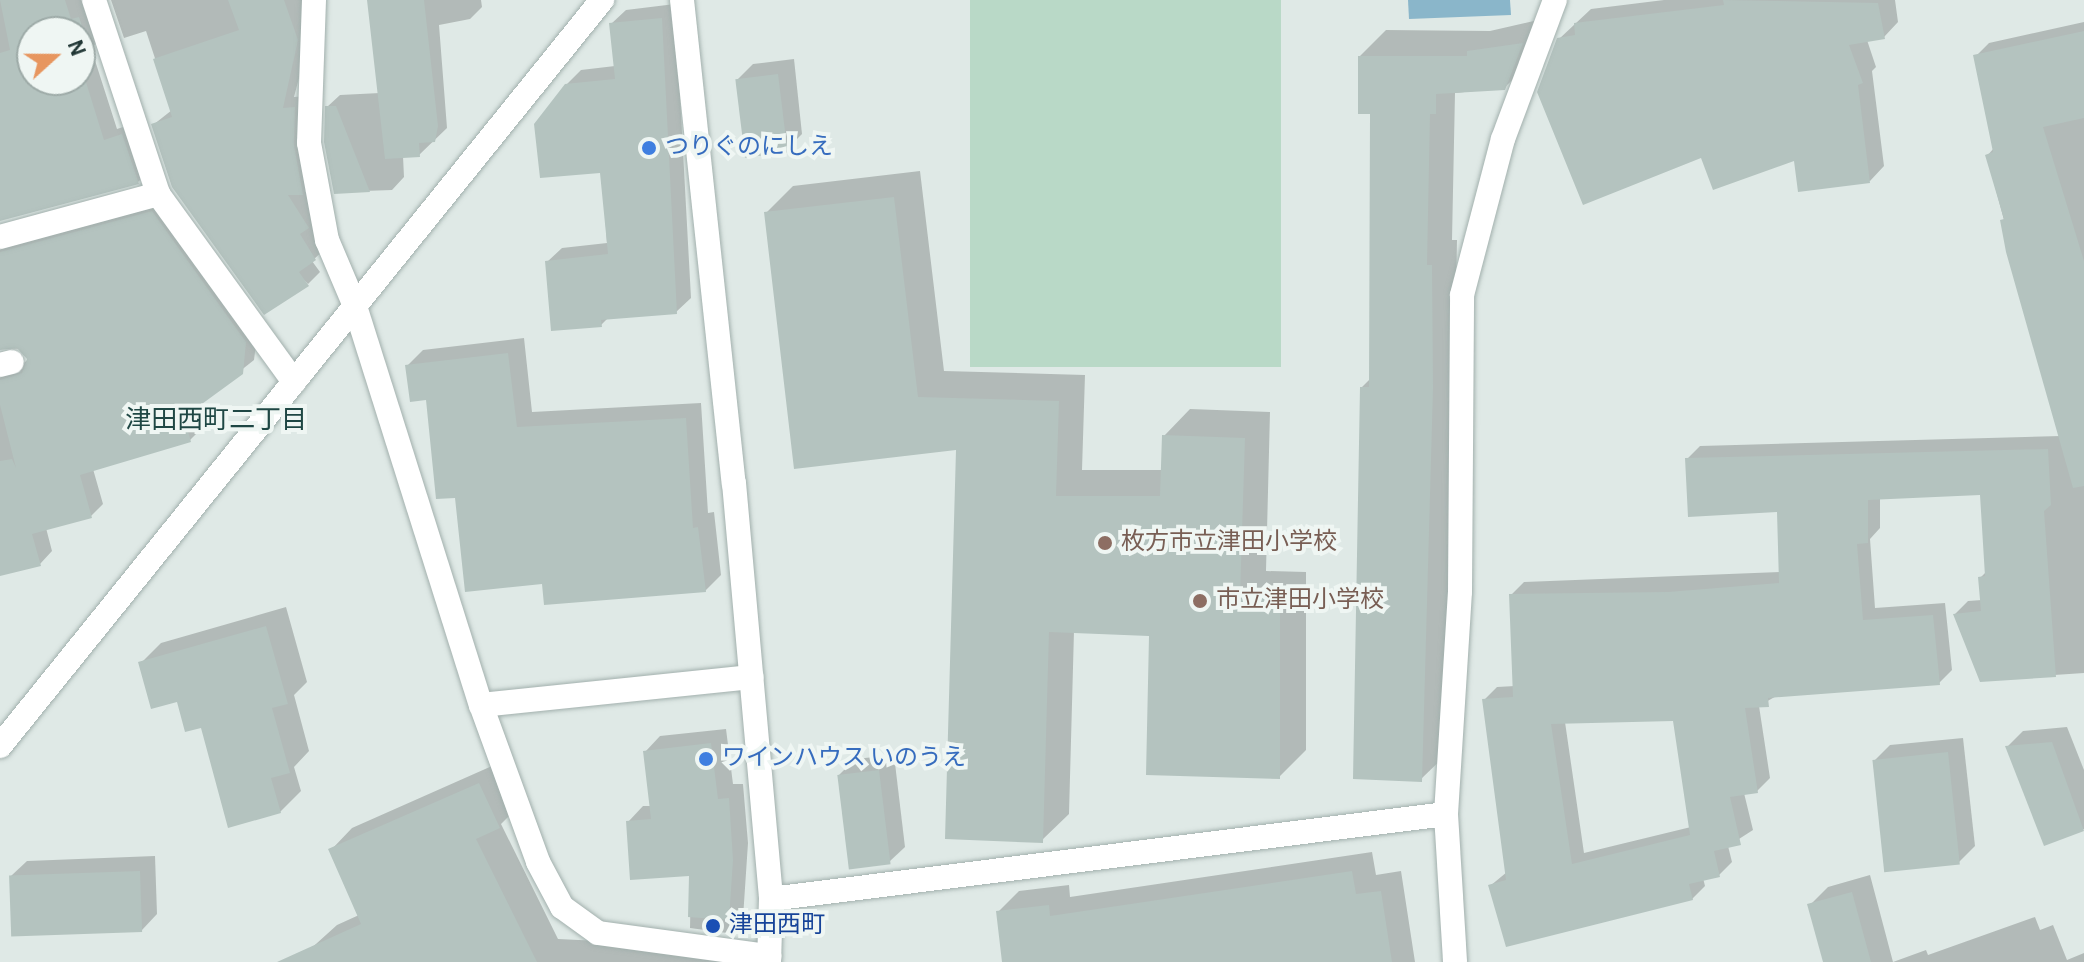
<!DOCTYPE html>
<meta charset="utf-8">
<style>
body{margin:0}
#map{position:relative;width:2084px;height:962px;overflow:hidden;background:#dfe9e6;font-family:"Alegreya Sans","Noto Sans JP",sans-serif}
div>[style]{position:absolute}
.green>*{inset:0;background:#b9d9c7;transform-origin:0 0}
.water>*{inset:0;background:#8ab6ca}
.shadow>*{inset:0;background:#0003}
.building>*{inset:0;background:#b4c3bf;transform-origin:0 0}
.roads{filter:drop-shadow(0 0 2px #a2b0ad) drop-shadow(0 0 2px #a2b0ad)}
.street>*{height:24px;margin:-12px;padding:0 12px;transform-origin:12px;border-radius:12px;background:#fff}
.secondary>*{height:24px;margin:-12px;padding:0 12px;transform-origin:12px;border-radius:12px;background:#fff}
.dots>*{width:22px;height:22px;translate:-50% -50%;box-sizing:border-box;border:4px solid #eff6f3;border-radius:50%}
span{translate:-50% -50%;white-space:nowrap;text-align:center;line-height:1.15;-webkit-text-stroke:8px #eff6f3;paint-order:stroke}
.shop-label{font-size:24px;color:#366cbe}
.left{translate:0 -50%;text-align:left}
.education-label{font-size:24px;color:#785e54}
.transit-label{font-size:24px;color:#164399}
.neighbourhood-label{font-size:26px;color:#1f4744}
.north{position:absolute;left:16px;top:16px;width:80px;height:80px;box-sizing:border-box;background:#eff6f3;border:2px solid #9daaa7;border-radius:50%;rotate:69deg;font-size:22px;font-weight:700;line-height:32px;text-align:center;color:#213735}
.north::after{content:'';display:block;margin:auto;width:28px;height:36px;background:#e7965f;clip-path:polygon(50% 0,100% 100%,50% 72%,0 100%)}
</style>
<div id="map">
<div class="green">
<i style="left:970px;top:0;width:311px;height:367px"></i>
</div>
<div class="water">
<i style="clip-path:polygon(1408px 0,1510px 0,1511px 15px,1409px 19px)"></i>
</div>
<div class="shadow">
<i style="clip-path:polygon(evenodd,0 0,94px 0,106px 35px,91px 48px,117px 129px,135px 123px,150px 170px,138px 182px,0 219px,0 0,32px 32px,80px 32px,80px 80px,32px 80px,32px 32px)"></i>
<i style="clip-path:polygon(111px 0,310px 0,308px 44px,294px 97px,307px 96px,315px 181px,305px 191px,320px 214px,327px 247px,312px 261px,320px 272px,308px 284px,153px 125px,172px 110px,146px 31px,124px 38px)"></i>
<i style="clip-path:polygon(369px 0,481px 0,482px 7px,470px 19px,439px 25px,447px 128px,419px 155px,403px 156px,404px 177px,392px 190px,335px 192px,327px 107px,340px 95px,380px 93px)"></i>
<i style="clip-path:polygon(1664px 0,1895px 0,1898px 22px,1884px 37px,1867px 40px,1876px 67px,1872px 71px,1884px 166px,1870px 181px,1795px 159px,1702px 155px,1559px 39px,1591px 9px)"></i>
<i style="clip-path:polygon(675px 4px,691px 298px,676px 312px,608px 318px,601px 325px,547px 262px,562px 248px,607px 243px,602px 170px,566px 85px,581px 70px,615px 66px,611px 24px,626px 10px)"></i>
<i style="clip-path:polygon(1547px 18px,1531px 62px,1504px 88px,1455px 93px,1452px 240px,1457px 240px,1447px 754px,1421px 779px,1362px 387px,1371px 378px,1372px 112px,1360px 56px,1386px 30px,1490px 31px)"></i>
<i style="clip-path:polygon(evenodd,2084px 22px,2084px 673px,1981px 680px,1955px 614px,1968px 601px,1982px 600px,1980px 578px,1987px 571px,1982px 492px,1880px 498px,1880px 528px,1870px 539px,1875px 608px,1945px 603px,1952px 670px,1939px 683px,1778px 695px,1759px 706px,1770px 778px,1757px 791px,1744px 793px,1753px 830px,1728px 846px,1732px 862px,1719px 875px,1703px 878px,1705px 886px,1692px 899px,1490px 886px,1507px 872px,1484px 700px,1497px 687px,1515px 686px,1511px 595px,1524px 582px,1780px 572px,1779px 510px,1687px 459px,1700px 446px,2061px 436px,1987px 156px,1994px 148px,1976px 56px,1989px 43px,2084px 22px,1675px 719px,1691px 827px,1584px 853px,1565px 722px,1675px 719px)"></i>
<i style="clip-path:polygon(794px 59px,802px 134px,786px 150px,737px 80px,753px 64px)"></i>
<i style="clip-path:polygon(920px 171px,944px 371px,1085px 375px,1082px 470px,1163px 470px,1164px 436px,1190px 409px,1270px 412px,1266px 571px,1306px 572px,1306px 750px,1279px 777px,1151px 634px,1074px 631px,1069px 814px,1042px 840px,958px 448px,766px 213px,793px 186px)"></i>
<i style="clip-path:polygon(165px 200px,258px 329px,254px 360px,196px 406px,202px 428px,190px 440px,93px 469px,103px 504px,91px 516px,46px 528px,52px 551px,40px 564px,0 574px,0 361px,17px 368px,29px 359px,24px 349px,0 348px,0 231px)"></i>
<i style="clip-path:polygon(524px 338px,532px 412px,701px 403px,708px 513px,714px 512px,721px 575px,705px 591px,544px 582px,456px 495px,428px 398px,407px 366px,423px 350px)"></i>
<i style="clip-path:polygon(286px 607px,307px 682px,294px 695px,309px 751px,294px 767px,301px 791px,280px 812px,141px 663px,161px 643px)"></i>
<i style="clip-path:polygon(2067px 727px,2084px 770px,2084px 829px,2045px 844px,2007px 747px,2023px 731px)"></i>
<i style="clip-path:polygon(726px 729px,733px 784px,743px 784px,748px 843px,743px 918px,727px 933px,690px 928px,691px 874px,628px 822px,643px 806px,652px 806px,645px 752px,660px 736px)"></i>
<i style="clip-path:polygon(1963px 738px,1975px 846px,1959px 862px,1874px 761px,1890px 745px)"></i>
<i style="clip-path:polygon(894px 755px,905px 847px,889px 862px,839px 775px,855px 759px)"></i>
<i style="clip-path:polygon(501px 762px,520px 805px,501px 824px,558px 939px,704px 946px,747px 962px,296px 962px,337px 925px,359px 915px,331px 850px,352px 828px)"></i>
<i style="clip-path:polygon(1372px 852px,1376px 875px,1401px 871px,1415px 962px,1004px 962px,998px 912px,1019px 891px,1069px 885px,1070px 897px)"></i>
<i style="clip-path:polygon(155px 856px,157px 914px,142px 930px,11px 876px,27px 861px)"></i>
<i style="clip-path:polygon(1870px 875px,1893px 962px,1926px 950px,1928px 955px,2035px 917px,2040px 930px,2053px 925px,2067px 960px,2084px 953px,2084px 962px,1825px 962px,1810px 905px,1828px 887px)"></i>
</div>
<div class="building">
<i style="clip-path:polygon(0 0,65px 0,71px 19px,79px 17px,90px 51px,80px 54px,80px 32px,32px 32px,32px 80px,80px 80px,80px 63px,104px 140px,122px 134px,139px 184px,0 221px,0 53px,10px 50px)"></i>
<i style="clip-path:polygon(228px 0,284px 0,298px 40px,283px 108px,295px 107px,294px 145px,303px 195px,288px 195px,309px 228px,300px 234px,316px 260px,299px 272px,309px 286px,264px 315px,172px 187px,151px 124px,172px 117px,153px 59px,239px 30px)"></i>
<i style="clip-path:polygon(367px 0,424px 0,438px 126px,435px 142px,419px 143px,420px 157px,385px 159px)"></i>
<i style="clip-path:polygon(1723px 0,1878px 3px,1885px 39px,1849px 45px,1863px 83px,1858px 85px,1870px 183px,1798px 192px,1794px 161px,1713px 190px,1701px 158px,1583px 205px,1537px 92px,1557px 38px,1575px 35px,1574px 23px,1724px 5px)"></i>
<i style="clip-path:polygon(662px 18px,677px 314px,601px 320px,602px 327px,551px 331px,545px 261px,608px 254px,600px 173px,540px 178px,534px 124px,565px 84px,615px 79px,609px 23px)"></i>
<i style="clip-path:polygon(2084px 31px,2084px 118px,2043px 127px,2084px 261px,2084px 486px,2073px 488px,2006px 252px,2000px 220px,2004px 219px,1985px 155px,1993px 152px,1973px 55px)"></i>
<i style="clip-path:polygon(1523px 43px,1505px 90px,1436px 94px,1436px 114px,1430px 114px,1427px 265px,1432px 265px,1433px 388px,1422px 782px,1353px 779px,1360px 387px,1369px 387px,1370px 114px,1358px 114px,1358px 56px,1467px 56px,1467px 51px)"></i>
<i style="left:778px;top:74px;width:79px;height:43px;rotate:83deg"></i>
<i style="clip-path:polygon(325px 106px,336px 106px,370px 192px,334px 194px,324px 142px)"></i>
<i style="clip-path:polygon(894px 197px,918px 397px,1059px 401px,1056px 496px,1160px 496px,1162px 435px,1245px 438px,1240px 597px,1280px 598px,1280px 779px,1146px 775px,1149px 636px,1049px 632px,1043px 843px,945px 839px,956px 450px,794px 469px,764px 212px)"></i>
<i style="clip-path:polygon(152px 211px,246px 342px,243px 374px,184px 417px,191px 442px,80px 475px,92px 518px,32px 534px,41px 566px,0 576px,0 461px,12px 459px,16px 468px,0 405px,0 380px,22px 373px,27px 359px,17px 348px,0 350px,0 252px)"></i>
<i style="clip-path:polygon(508px 353px,517px 427px,686px 418px,693px 528px,698px 527px,706px 592px,544px 605px,542px 584px,465px 592px,455px 498px,436px 499px,426px 400px,410px 402px,405px 365px)"></i>
<i style="clip-path:polygon(evenodd,2048px 449px,2051px 505px,2044px 511px,2056px 677px,1980px 682px,1953px 614px,1981px 611px,1978px 577px,1985px 576px,1980px 495px,1868px 500px,1868px 543px,1857px 544px,1863px 620px,1933px 615px,1940px 685px,1768px 698px,1769px 707px,1745px 708px,1758px 793px,1730px 797px,1741px 845px,1714px 851px,1720px 877px,1689px 884px,1693px 900px,1506px 947px,1488px 885px,1506px 880px,1482px 699px,1513px 697px,1509px 594px,1668px 592px,1779px 583px,1777px 512px,1688px 517px,1685px 458px,2048px 449px,1673px 721px,1690px 835px,1572px 864px,1551px 724px,1673px 721px)"></i>
<i style="clip-path:polygon(266px 626px,288px 704px,272px 708px,290px 773px,271px 778px,281px 813px,228px 828px,201px 728px,185px 732px,177px 702px,151px 709px,138px 662px)"></i>
<i style="clip-path:polygon(2052px 742px,2084px 831px,2044px 846px,2005px 746px)"></i>
<i style="clip-path:polygon(711px 743px,718px 799px,729px 798px,733px 860px,729px 920px,688px 917px,689px 876px,630px 880px,626px 821px,651px 819px,643px 751px)"></i>
<i style="left:1948px;top:752px;width:113px;height:76px;rotate:84deg"></i>
<i style="left:879px;top:770px;width:95px;height:42px;rotate:83deg"></i>
<i style="clip-path:polygon(479px 783px,500px 828px,476px 839px,537px 962px,277px 962px,361px 924px,328px 849px)"></i>
<i style="left:140px;top:871px;width:61px;height:131px;rotate:88deg"></i>
<i style="clip-path:polygon(1352px 871px,1356px 894px,1381px 891px,1392px 962px,1002px 962px,996px 911px,1049px 905px,1050px 916px)"></i>
<i style="clip-path:polygon(1852px 892px,1871px 962px,1823px 962px,1807px 904px)"></i>
</div>
<div class="roads">
<div class="street">
<i style="left:94px;top:0;width:204px;rotate:71.7deg"></i>
<i style="left:158px;top:194px;width:232px;rotate:54.1deg"></i>
<i style="left:314px;top:0;width:143px;rotate:92deg"></i>
<i style="left:309px;top:143px;width:99px;rotate:79.5deg"></i>
<i style="left:327px;top:240px;width:72px;rotate:67deg"></i>
<i style="left:355px;top:306px;width:418px;rotate:72.5deg"></i>
<i style="left:481px;top:705px;width:167px;rotate:70deg"></i>
<i style="left:538px;top:862px;width:51px;rotate:61.9deg"></i>
<i style="left:562px;top:907px;width:44px;rotate:35.8deg"></i>
<i style="left:598px;top:933px;width:173px;rotate:7.7deg"></i>
<i style="left:0;top:237px;width:164px;rotate:-15.2deg"></i>
<i style="left:0;top:365px;width:12px;rotate:-14deg"></i>
<i style="left:481px;top:705px;width:272px;rotate:-5.9deg"></i>
<i style="left:1446px;top:814px;width:222px;rotate:-86.4deg"></i>
<i style="left:1460px;top:592px;width:297px;rotate:-89.6deg"></i>
<i style="left:1462px;top:295px;width:161px;rotate:-75.3deg"></i>
<i style="left:1503px;top:139px;width:148px;rotate:-69.5deg"></i>
<i style="left:771px;top:899px;width:680px;rotate:-7.18deg"></i>
<i style="left:1446px;top:814px;width:148px;rotate:86.5deg"></i>
</div>
<div class="secondary">
<i style="left:682px;top:0;width:486px;rotate:83.9deg"></i>
<i style="left:734px;top:483px;width:418px;rotate:84.9deg"></i>
<i style="left:771px;top:899px;width:63px;rotate:91.8deg"></i>
<i style="left:0;top:746px;width:959px;rotate:-51.1deg"></i>
</div>
</div>
<div class="dots">
<i style="left:649px;top:148px;background:#3f7fe0"></i>
<i style="left:1105px;top:543px;background:#8d6e63"></i>
<i style="left:1200px;top:601px;background:#8d6e63"></i>
<i style="left:706px;top:759px;background:#3f7fe0"></i>
<i style="left:713px;top:926px;background:#1a4fb4"></i>
</div>
<div class="shop-label">
<span class="left" style="left:665px;top:148px">つりぐのにしえ</span>
<span class="left" style="left:722px;top:759px">ワインハウス いのうえ</span>
</div>
<div class="education-label">
<span class="left" style="left:1121px;top:543px">枚方市立津田小学校</span>
<span class="left" style="left:1216px;top:601px">市立津田小学校</span>
</div>
<div class="transit-label">
<span class="left" style="left:729px;top:926px">津田西町</span>
</div>
<div class="neighbourhood-label">
<span style="left:216px;top:421px">津田西町二丁目</span>
</div>
<div class="north">N</div>
</div>
